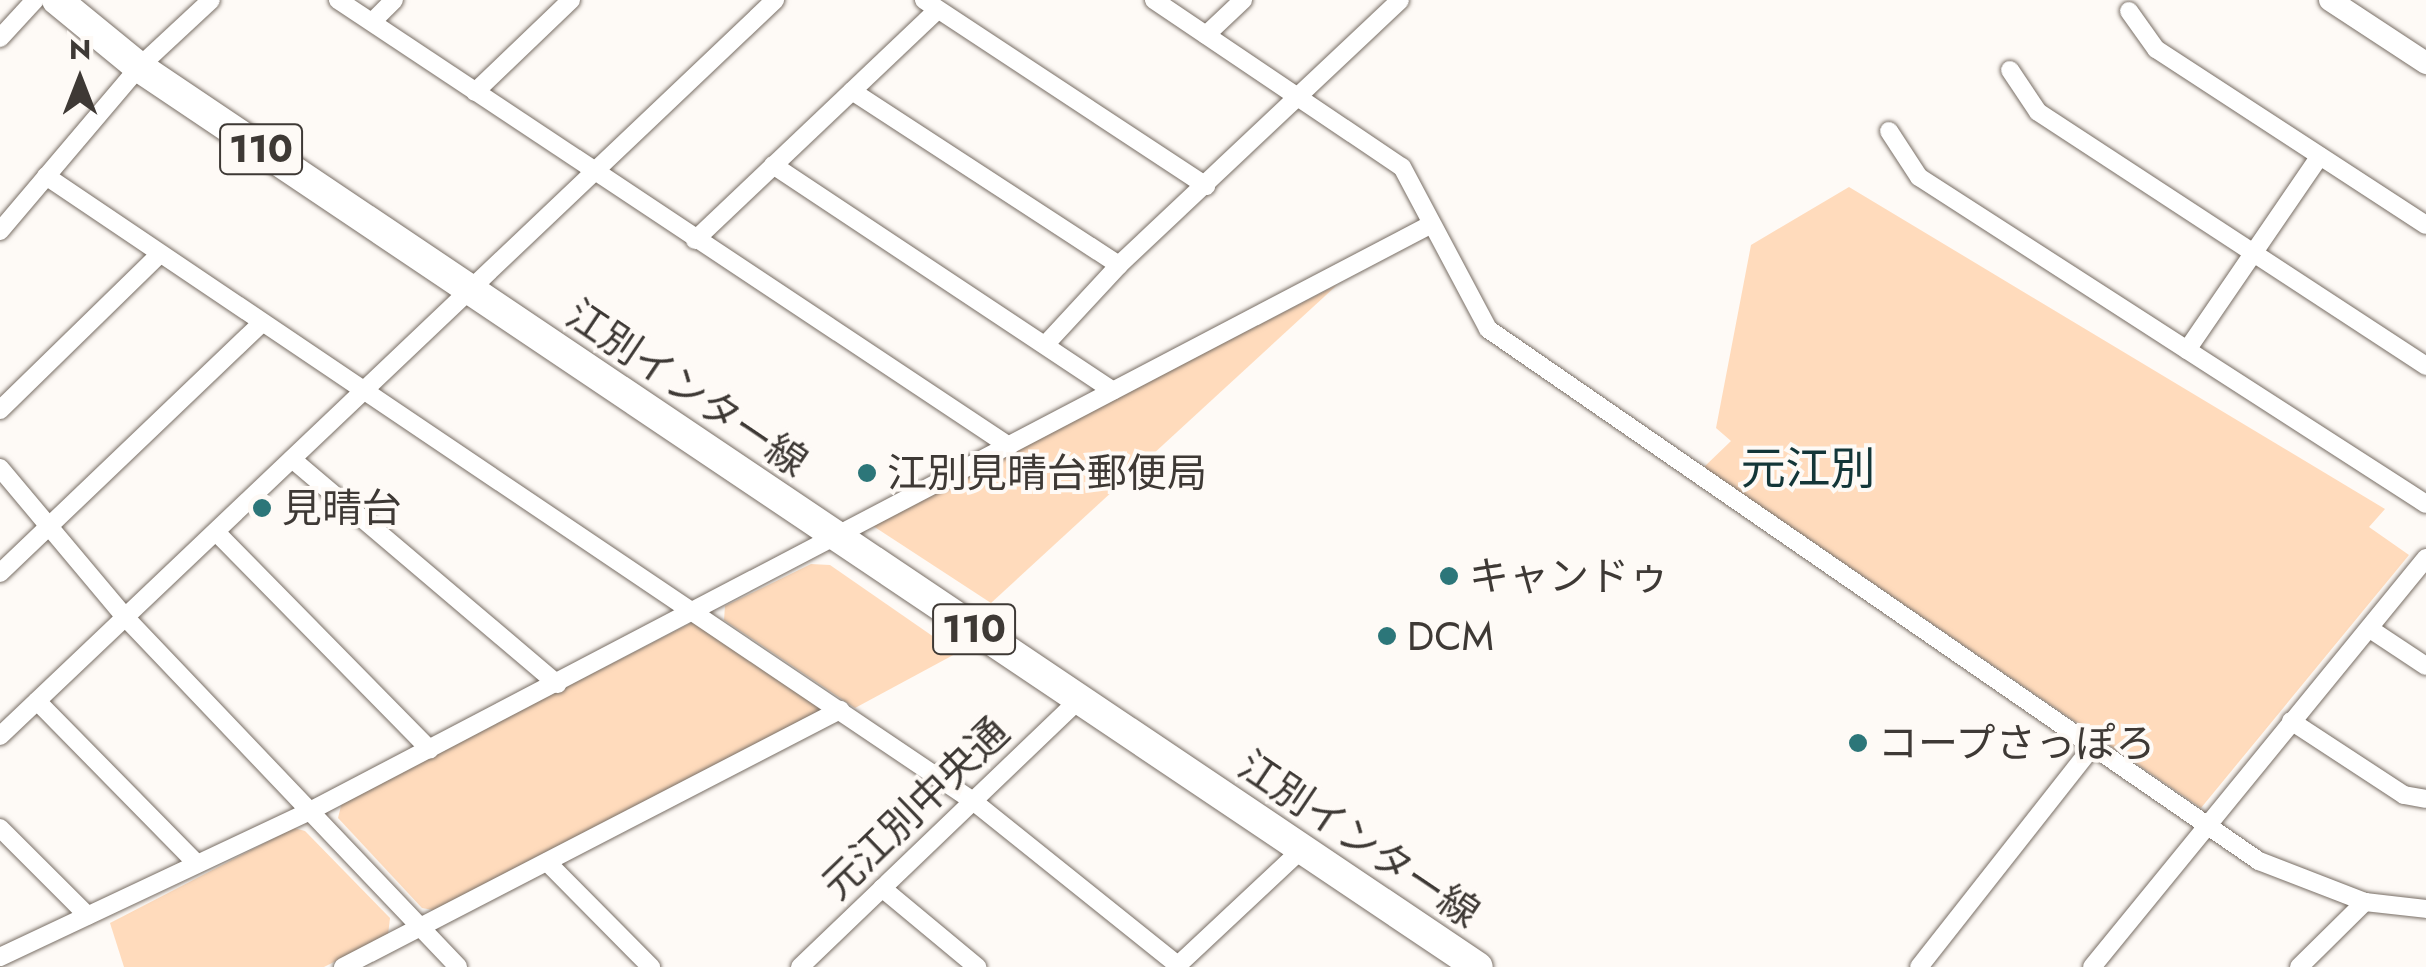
<!DOCTYPE html>
<meta charset="utf-8">
<style>
body{margin:0}
#map{position:relative;width:2426px;height:967px;overflow:hidden;background:#fefaf6;font-family:Jost,"Noto Sans JP",sans-serif}
div>[style]{position:absolute}
.green>*{inset:0;background:#ffdbbc}
.roads{filter:drop-shadow(0 0 2px #786e65) drop-shadow(0 0 2px #786e65)}
.minor>*{height:18px;margin:-9px;padding:0 9px;transform-origin:9px;border-radius:9px;background:#fff}
.tertiary>*{height:22px;margin:-11px;padding:0 11px;transform-origin:11px;border-radius:11px;background:#fff}
.primary>*{height:30px;margin:-15px;padding:0 15px;transform-origin:15px;border-radius:15px;background:#fff}
.dots>*{width:28px;height:28px;translate:-50% -50%;box-sizing:border-box;border:5px solid #fefaf6;border-radius:50%}
span{translate:-50% -50%;white-space:nowrap;text-align:center;line-height:1.15;-webkit-text-stroke:8px #fefaf6;paint-order:stroke}
.shield-label span{padding:2px 8px;background:#fefaf6;border:2px solid;border-radius:8px;-webkit-text-stroke-width:0}
.shield-label{font-size:38px;color:#3e3935;font-weight:700}
.street-label{font-size:40px;color:#3e3935}
.poi-label{font-size:40px;color:#3e3935}
.left{translate:0 -50%;text-align:left}
.quarter-label{font-size:45px;color:#133638}
.north{position:absolute;left:30px;top:30px;width:100px;height:100px;-webkit-text-stroke:8px #fefaf6;paint-order:stroke;rotate:0deg;font-size:28px;font-weight:700;line-height:40px;text-align:center;color:#3e3935}
.north::after{content:'';display:block;margin:auto;width:35px;height:45px;background:#3e3935;clip-path:polygon(50% 0,100% 100%,50% 72%,0 100%)}
</style>
<div id="map">
<div class="green">
<i style="clip-path:polygon(1849px 187px,2385px 509px,2369px 527px,2409px 555px,2201px 808px,1704px 467px,1731px 441px,1716px 428px,1751px 245px)"></i>
<i style="clip-path:polygon(1337px 285px,991px 603px,870px 524px)"></i>
<i style="clip-path:polygon(811px 564px,830px 565px,957px 653px,855px 708px,724px 620px,725px 606px)"></i>
<i style="clip-path:polygon(693px 622px,818px 703px,820px 711px,438px 911px,422px 908px,338px 818px,342px 802px)"></i>
<i style="clip-path:polygon(294px 828px,305px 831px,390px 918px,388px 935px,324px 967px,124px 967px,110px 923px)"></i>
</div>
<div class="roads">
<div class="minor">
<i style="left:338px;top:0;width:806px;rotate:33.61deg"></i>
<i style="left:924px;top:0;width:338px;rotate:33.4deg"></i>
<i style="left:1154px;top:0;width:299px;rotate:34deg"></i>
<i style="left:1402px;top:167px;width:183px;rotate:62deg"></i>
<i style="left:1488px;top:329px;width:937px;rotate:34.61deg"></i>
<i style="left:2259px;top:861px;width:114px;rotate:21.1deg"></i>
<i style="left:2365px;top:902px;width:61px;rotate:6.5deg"></i>
<i style="left:2129px;top:11px;width:47px;rotate:54.6deg"></i>
<i style="left:2156px;top:49px;width:322px;rotate:33.1deg"></i>
<i style="left:372px;top:22px;width:31px;rotate:-45deg"></i>
<i style="left:1206px;top:35px;width:51px;rotate:-43.4deg"></i>
<i style="left:0;top:38px;width:52px;rotate:-47.4deg"></i>
<i style="left:2010px;top:70px;width:50px;rotate:56.3deg"></i>
<i style="left:2038px;top:112px;width:464px;rotate:33.2deg"></i>
<i style="left:852px;top:91px;width:319px;rotate:33.1deg"></i>
<i style="left:475px;top:92px;width:133px;rotate:-43.8deg"></i>
<i style="left:1889px;top:131px;width:55px;rotate:56.9deg"></i>
<i style="left:1919px;top:177px;width:603px;rotate:32.82deg"></i>
<i style="left:773px;top:165px;width:408px;rotate:33.6deg"></i>
<i style="left:46px;top:176px;width:1118px;rotate:33.99deg"></i>
<i style="left:973px;top:801px;width:265px;rotate:38.7deg"></i>
<i style="left:0;top:231px;width:215px;rotate:-49.7deg"></i>
<i style="left:139px;top:67px;width:98px;rotate:-42.9deg"></i>
<i style="left:695px;top:240px;width:334px;rotate:-43.5deg"></i>
<i style="left:1045px;top:345px;width:109px;rotate:-47.2deg"></i>
<i style="left:1119px;top:265px;width:386px;rotate:-43.3deg"></i>
<i style="left:2187px;top:350px;width:235px;rotate:-55.6deg"></i>
<i style="left:0;top:410px;width:221px;rotate:-44.3deg"></i>
<i style="left:292px;top:459px;width:348px;rotate:40.3deg"></i>
<i style="left:0;top:468px;width:194px;rotate:50deg"></i>
<i style="left:125px;top:617px;width:483px;rotate:46.4deg"></i>
<i style="left:216px;top:532px;width:305px;rotate:45.5deg"></i>
<i style="left:0;top:573px;width:362px;rotate:-43.7deg"></i>
<i style="left:2370px;top:629px;width:67px;rotate:33.5deg"></i>
<i style="left:37px;top:701px;width:228px;rotate:45.5deg"></i>
<i style="left:2291px;top:721px;width:135px;rotate:33.2deg"></i>
<i style="left:2404px;top:795px;width:22px;rotate:10deg"></i>
<i style="left:0;top:736px;width:1069px;rotate:-43.52deg"></i>
<i style="left:0;top:828px;width:124px;rotate:45deg"></i>
<i style="left:547px;top:862px;width:148px;rotate:45.3deg"></i>
<i style="left:882px;top:888px;width:124px;rotate:39.7deg"></i>
<i style="left:0;top:957px;width:343px;rotate:-25.2deg"></i>
<i style="left:310px;top:811px;width:1266px;rotate:-27.62deg"></i>
<i style="left:343px;top:967px;width:560px;rotate:-27.34deg"></i>
<i style="left:800px;top:967px;width:387px;rotate:-43.8deg"></i>
<i style="left:1176px;top:967px;width:173px;rotate:-43.1deg"></i>
<i style="left:1919px;top:967px;width:281px;rotate:-51.8deg"></i>
<i style="left:2092px;top:967px;width:528px;rotate:-50.76deg"></i>
<i style="left:2299px;top:967px;width:93px;rotate:-44.6deg"></i>
</div>
<div class="tertiary">
<i style="left:2330px;top:0;width:115px;rotate:33.3deg"></i>
</div>
<div class="primary">
<i style="left:57px;top:0;width:106px;rotate:39.3deg"></i>
<i style="left:139px;top:67px;width:1613px;rotate:33.91deg"></i>
</div>
</div>
<div class="dots">
<i style="left:867px;top:473px;background:#2c7679"></i>
<i style="left:262px;top:508px;background:#2c7679"></i>
<i style="left:1449px;top:576px;background:#2c7679"></i>
<i style="left:1387px;top:636px;background:#2c7679"></i>
<i style="left:1858px;top:743px;background:#2c7679"></i>
</div>
<div class="shield-label">
<span style="left:261px;top:149px">110</span>
<span style="left:974px;top:629px">110</span>
</div>
<div class="street-label">
<span style="left:687px;top:388px;rotate:34deg">江別インター線</span>
<span style="left:915px;top:808px;rotate:-44deg">元江別中央通</span>
<span style="left:1359px;top:839px;rotate:34deg">江別インター線</span>
</div>
<div class="poi-label">
<span class="left" style="left:887px;top:473px">江別見晴台郵便局</span>
<span class="left" style="left:282px;top:508px">見晴台</span>
<span class="left" style="left:1469px;top:576px">キャンドゥ</span>
<span class="left" style="left:1407px;top:636px">DCM</span>
<span class="left" style="left:1878px;top:743px">コープさっぽろ</span>
</div>
<div class="quarter-label">
<span style="left:1808px;top:469px">元江別</span>
</div>
<div class="north">N</div>
</div>
